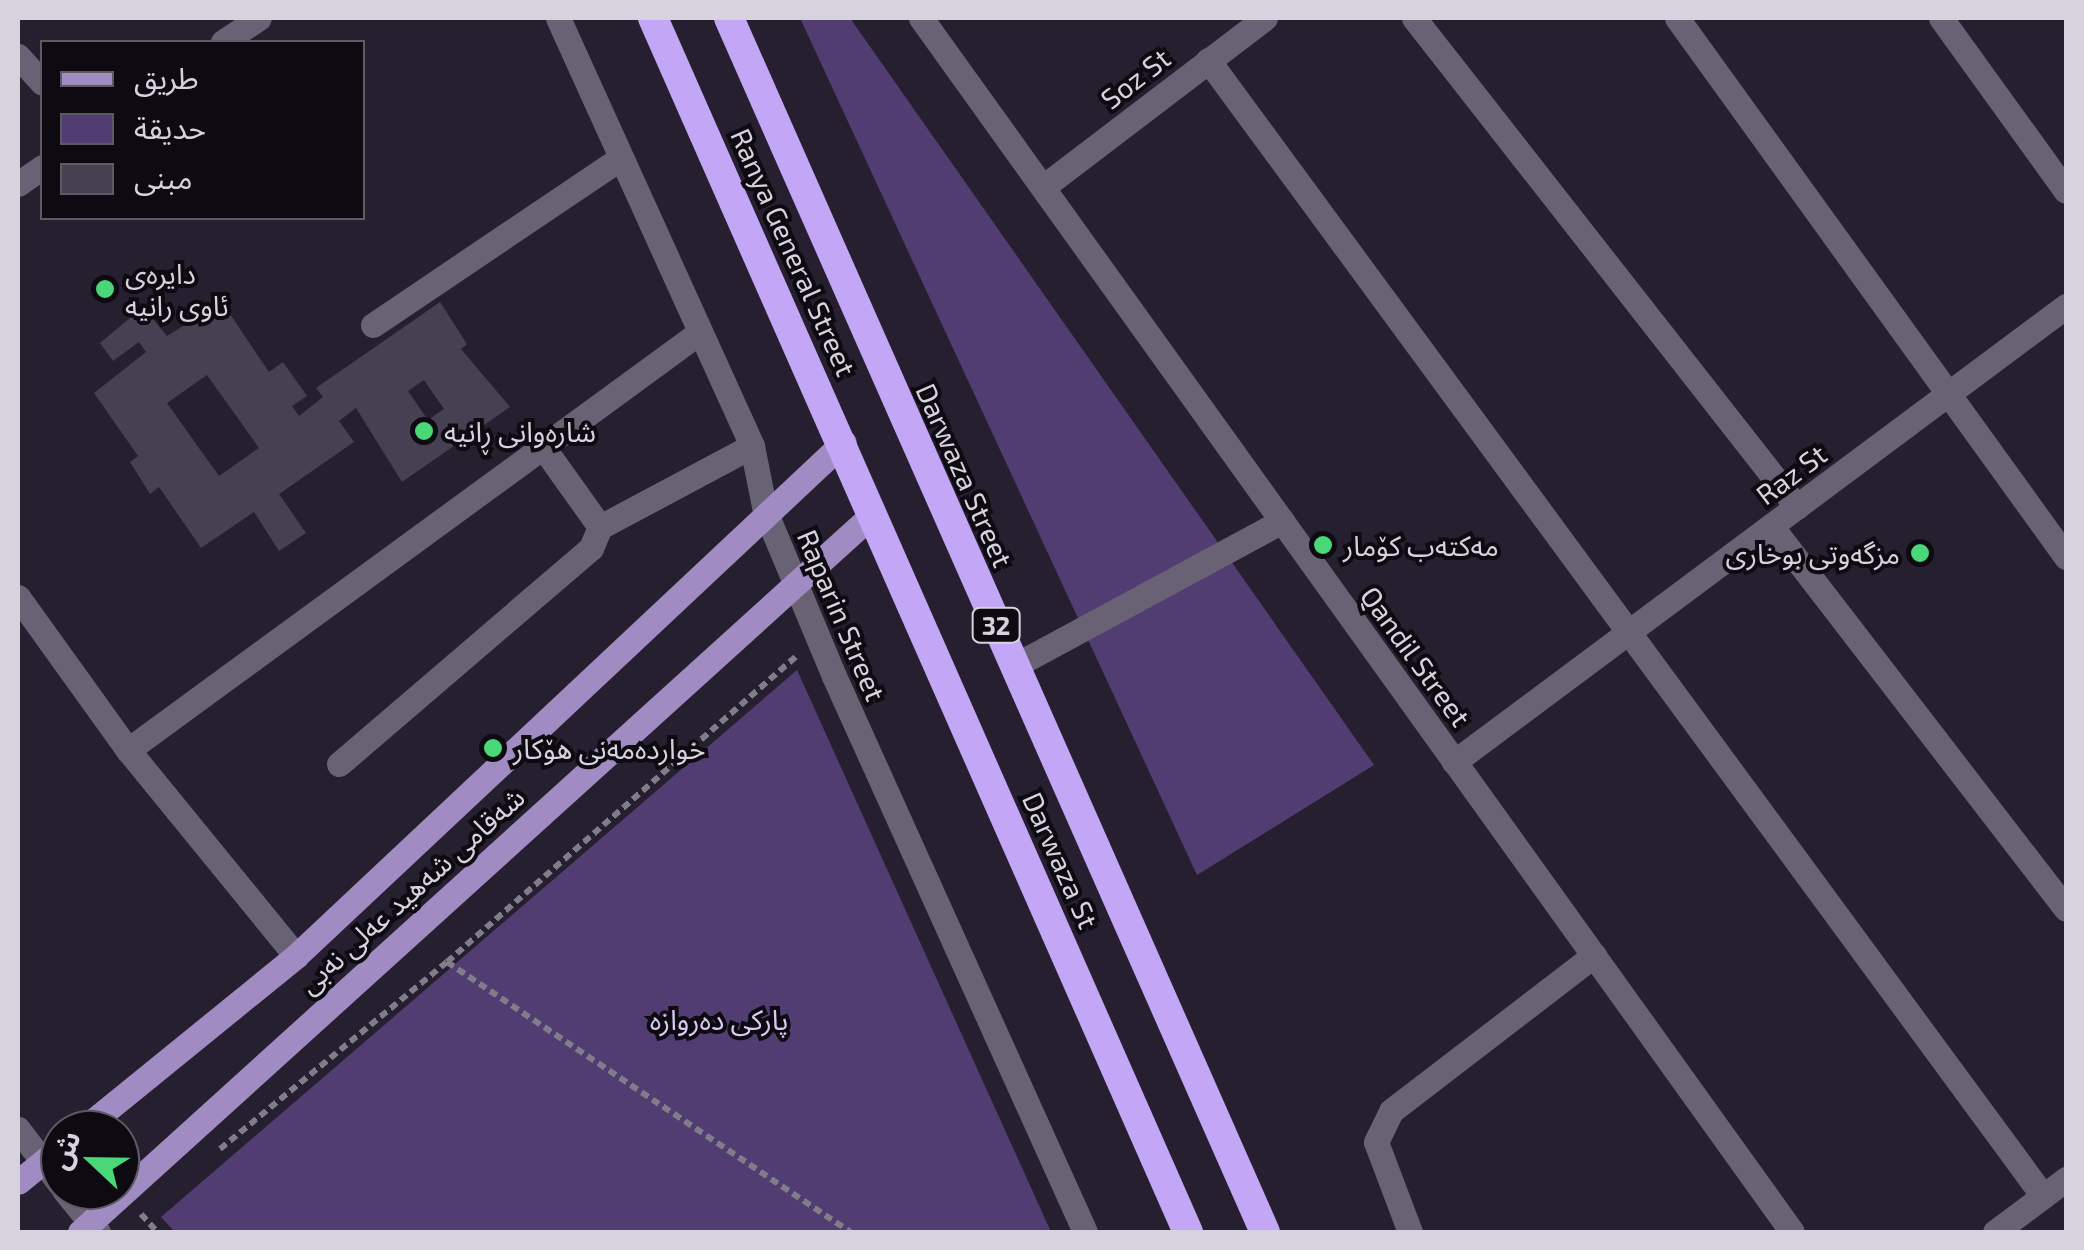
<!DOCTYPE html>
<meta charset="utf-8">
<style>
body{margin:0}
#map{position:relative;width:2084px;height:1250px;overflow:hidden;background:#251f2f;font-family:"Exo 2","Noto Sans Arabic",sans-serif}
div>[style]{position:absolute}
.green>*{inset:0;background:#523d73}
.building>*{inset:0;background:#464052}
.path>*{height:6px;margin-top:-3px;transform-origin:0;background:repeating-linear-gradient(90deg,#817c89 0 8px,transparent 0 13px)}
.minor>*{height:25px;margin:-12.5px;padding:0 12.5px;transform-origin:12.5px;border-radius:12.5px;background:#696275}
.major>*{height:25px;margin:-12.5px;padding:0 12.5px;transform-origin:12.5px;border-radius:12.5px;background:#a08bc3}
.highway>*{height:30px;margin:-15px;padding:0 15px;transform-origin:15px;border-radius:15px;background:#c4a6f7}
.dots>*{width:28px;height:28px;translate:-50% -50%;box-sizing:border-box;border:5px solid #0d0a11;border-radius:50%}
span{translate:-50% -50%;white-space:nowrap;text-align:center;line-height:1.15;-webkit-text-stroke:8px #0d0a11;paint-order:stroke}
.shield-label span{padding:2px 8px;background:#0d0a11;border:2px solid;border-radius:8px;-webkit-text-stroke-width:0}
.shield-label{font-size:25px;color:#d7d3de;font-weight:700}
.street-label{font-size:28px;color:#d7d3de}
.poi-label{font-size:28px;color:#d7d3de}
.left{translate:0 -50%;text-align:left}
.right{translate:-100% -50%;text-align:right}
.park-label{font-size:28px;color:#d7c9f0}
.frame{position:absolute;inset:0;border:20px solid #d7d3de;pointer-events:none}
.legend{position:absolute;left:40px;top:40px;width:325px;height:180px;box-sizing:border-box;background:#0d0a11;border:2px solid #5e5a63;margin:0;padding:12px 18px;list-style:none;font-size:30px;color:#d7d3de}
.legend li{display:flex;align-items:center;gap:20px;height:50px}
.legend b{width:50px;border:2px solid #5e5a63}
.north{position:absolute;left:40px;top:1110px;width:100px;height:100px;box-sizing:border-box;background:#0d0a11;border:2px solid #5e5a63;border-radius:50%;rotate:292deg;font-size:28px;font-weight:700;line-height:40px;text-align:center;color:#d7d3de}
.north::after{content:'';display:block;margin:auto;width:35px;height:45px;background:#49d778;clip-path:polygon(50% 0,100% 100%,50% 72%,0 100%)}
</style>
<div id="map">
<div class="green">
<i style="clip-path:polygon(800px 18px,850px 18px,1374px 765px,1197px 875px)"></i>
<i style="clip-path:polygon(797px 670px,1051px 1232px,175px 1232px,161px 1217px)"></i>
</div>
<div class="building">
<i style="clip-path:polygon(evenodd,222px 302px,269px 372px,283px 362px,307px 396px,292px 406px,299px 416px,323px 397px,316px 388px,440px 302px,467px 344px,461px 349px,510px 407px,402px 482px,356px 408px,339px 421px,354px 442px,279px 494px,306px 533px,279px 551px,254px 512px,201px 548px,159px 487px,150px 494px,130px 462px,138px 456px,94px 393px,146px 352px,139px 342px,113px 361px,100px 343px,143px 307px,167px 336px,222px 302px,207px 375px,259px 448px,219px 476px,167px 403px,207px 375px,222px 302px,424px 380px,444px 409px,428px 420px,408px 391px,424px 380px)"></i>
</div>
<div class="path">
<i style="left:447px;top:962px;width:485px;rotate:33.8deg"></i>
<i style="left:220px;top:1149px;width:294px;rotate:-39.5deg"></i>
<i style="left:447px;top:962px;width:464px;rotate:-41.2deg"></i>
<i style="left:141px;top:1214px;width:24px;rotate:48deg"></i>
</div>
<div class="minor">
<i style="left:558px;top:18px;width:470px;rotate:65.6deg"></i>
<i style="left:752px;top:446px;width:66px;rotate:78.7deg"></i>
<i style="left:765px;top:511px;width:179px;rotate:67.3deg"></i>
<i style="left:834px;top:676px;width:610px;rotate:65.7deg"></i>
<i style="left:921px;top:18px;width:1494px;rotate:54.34deg"></i>
<i style="left:1414px;top:18px;width:621px;rotate:51.93deg"></i>
<i style="left:1677px;top:18px;width:665px;rotate:54.18deg"></i>
<i style="left:1941px;top:18px;width:213px;rotate:54.2deg"></i>
<i style="left:223px;top:42px;width:43px;rotate:-33.7deg"></i>
<i style="left:18px;top:56px;width:36px;rotate:48deg"></i>
<i style="left:1208px;top:60px;width:1410px;rotate:53.68deg"></i>
<i style="left:18px;top:184px;width:29px;rotate:-35deg"></i>
<i style="left:1043px;top:187px;width:279px;rotate:-37.3deg"></i>
<i style="left:373px;top:325px;width:299px;rotate:-34deg"></i>
<i style="left:1771px;top:526px;width:483px;rotate:52.4deg"></i>
<i style="left:600px;top:527px;width:172px;rotate:-28.1deg"></i>
<i style="left:18px;top:597px;width:188px;rotate:54.3deg"></i>
<i style="left:128px;top:750px;width:266px;rotate:50.8deg"></i>
<i style="left:1014px;top:666px;width:305px;rotate:-28.4deg"></i>
<i style="left:128px;top:750px;width:708px;rotate:-36.16deg"></i>
<i style="left:1454px;top:762px;width:763px;rotate:-36.69deg"></i>
<i style="left:339px;top:764px;width:332px;rotate:-40.6deg"></i>
<i style="left:591px;top:548px;width:23px;rotate:-67deg"></i>
<i style="left:600px;top:527px;width:98px;rotate:-125.5deg"></i>
<i style="left:18px;top:1129px;width:69px;rotate:52.6deg"></i>
<i style="left:64px;top:1190px;width:54px;rotate:51deg"></i>
<i style="left:1410px;top:1232px;width:96px;rotate:-110.7deg"></i>
<i style="left:1376px;top:1142px;width:34px;rotate:-64deg"></i>
<i style="left:1391px;top:1111px;width:256px;rotate:-37.5deg"></i>
<i style="left:1995px;top:1232px;width:89px;rotate:-36.7deg"></i>
</div>
<div class="major">
<i style="left:82px;top:1130px;width:276px;rotate:-39.1deg"></i>
<i style="left:296px;top:956px;width:751px;rotate:-43.17deg"></i>
<i style="left:18px;top:1182px;width:54px;rotate:-39deg"></i>
<i style="left:80px;top:1232px;width:1070px;rotate:-42.16deg"></i>
</div>
<div class="highway">
<i style="left:653px;top:18px;width:1327px;rotate:66.22deg"></i>
<i style="left:729px;top:18px;width:1327px;rotate:66.18deg"></i>
</div>
<div class="dots">
<i style="left:105px;top:289px;background:#49d778"></i>
<i style="left:424px;top:431px;background:#49d778"></i>
<i style="left:1323px;top:545px;background:#49d778"></i>
<i style="left:1920px;top:553px;background:#49d778"></i>
<i style="left:493px;top:748px;background:#49d778"></i>
</div>
<div class="shield-label">
<span style="left:996px;top:625px">32</span>
</div>
<div class="street-label">
<span style="left:1135px;top:78px;rotate:-38deg">Soz St</span>
<span style="left:794px;top:252px;rotate:66deg">Ranya General Street</span>
<span style="left:1791px;top:474px;rotate:-37deg">Raz St</span>
<span style="left:965px;top:475px;rotate:66deg">Darwaza Street</span>
<span style="left:842px;top:615px;rotate:67deg">Raparin Street</span>
<span style="left:1416px;top:656px;rotate:54deg">Qandil Street</span>
<span style="left:1061px;top:860px;rotate:66deg">Darwaza St</span>
<span style="left:411px;top:890px;rotate:-42deg">شەقامی شەهید عەلی نەبی</span>
</div>
<div class="poi-label">
<span class="left" style="left:125px;top:289px">دایرەی<br>ئاوی رانیە</span>
<span class="left" style="left:444px;top:431px">شارەوانی ڕانیە</span>
<span class="left" style="left:1343px;top:545px">مەکتەب کۆمار</span>
<span class="right" style="left:1900px;top:553px">مزگەوتی بوخاری</span>
<span class="left" style="left:513px;top:748px">خواردەمەنی هۆکار</span>
</div>
<div class="park-label">
<span style="left:719px;top:1019px">پارکی دەروازە</span>
</div>
<div class="frame"></div>
<ul class="legend">
<li><b style="height:12px;background:#a08bc3"></b>طريق</li>
<li><b style="height:28px;background:#523d73"></b>حديقة</li>
<li><b style="height:28px;background:#464052"></b>مبنى</li>
</ul>
<div class="north">ش</div>
</div>
